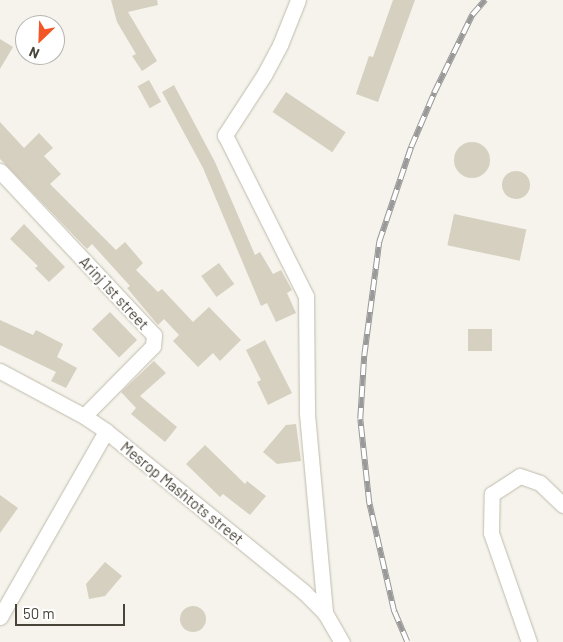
<!DOCTYPE html>
<style>
body{margin:0}
#map{position:relative;width:563px;height:642px;overflow:hidden;background:#f5f3eb;font-family:Barlow,sans-serif}
div>[style]{position:absolute}
.building>*{inset:0;background:#d6d0c0;transform-origin:0 0}
.round{border-radius:50%}
.roads{filter:drop-shadow(0 0 1px #c0bbad) drop-shadow(0 0 1px #c0bbad)}
.minor>*{height:15px;margin:-7.5px;padding:0 7.5px;transform-origin:7.5px;border-radius:7.5px;background:#fff}
.rail>*{height:5.5px;margin-top:-2.75px;transform-origin:0;background:repeating-linear-gradient(90deg,#fff 0 11px,#999 0 22px);box-sizing:border-box;border-block:1px solid #999}
span{translate:-50% -50%;white-space:nowrap;text-align:center;line-height:1.15;-webkit-text-stroke:4.5px #fff;paint-order:stroke}
.street-label{font-size:15px;color:#494439}
.north{position:absolute;left:15px;top:15px;width:50px;height:50px;box-sizing:border-box;background:#fff;border:1px solid #b6b4b0;border-radius:50%;rotate:204deg;font-size:14px;font-weight:700;line-height:20px;text-align:center;color:#494439}
.north::after{content:'';display:block;margin:auto;width:18px;height:22px;background:#f35524;clip-path:polygon(50% 0,100% 100%,50% 72%,0 100%)}
.scale{position:absolute;left:15px;top:604px;width:110px;height:22px;box-sizing:border-box;border:2px solid #494439;border-top:0;padding-left:6px;font-size:15px;line-height:18px;white-space:nowrap;color:#494439;-webkit-text-stroke:4px #fff;paint-order:stroke}
</style>
<div id="map">
<div class="building">
<i style="clip-path:polygon(111px 0,157px 0,158px 5px,128px 12px,157px 61px,142px 71px,132px 56px,136px 54px,117px 22px)"></i>
<i style="clip-path:polygon(393px 0,415px 0,378px 102px,356px 94px,369px 56px,373px 57px)"></i>
<i style="clip-path:polygon(0 39px,13px 47px,0 69px)"></i>
<i style="left:149px;top:80px;width:25px;height:13px;rotate:61deg"></i>
<i style="clip-path:polygon(174px 85px,215px 162px,255px 255px,260px 252px,273px 274px,281px 270px,292px 290px,287px 293px,296px 313px,276px 322px,267px 303px,261px 306px,203px 168px,162px 92px)"></i>
<i style="left:286px;top:92px;width:72px;height:24px;rotate:34deg"></i>
<i style="clip-path:polygon(0 122px,24px 148px,39px 133px,53px 148px,44px 156px,61px 174px,50px 184px,116px 250px,125px 242px,143px 263px,136px 270px,158px 292px,162px 289px,193px 322px,209px 307px,241px 340px,220px 361px,213px 353px,198px 367px,173px 341px,179px 335px,164px 319px,158px 325px,127px 288px,130px 286px,92px 244px,87px 249px,0 159px)"></i>
<i class="round" style="left:454px;top:142px;width:36px;height:36px"></i>
<i class="round" style="left:502px;top:171px;width:28px;height:28px"></i>
<i style="left:454px;top:214px;width:74px;height:32px;rotate:12deg"></i>
<i style="clip-path:polygon(24px 224px,65px 267px,49px 282px,35px 268px,38px 266px,10px 239px)"></i>
<i style="left:219px;top:263px;width:26px;height:22px;rotate:54deg"></i>
<i style="left:110px;top:312px;width:39px;height:25px;rotate:46deg"></i>
<i style="clip-path:polygon(0 320px,33px 335px,36px 330px,63px 344px,57px 357px,77px 368px,66px 388px,51px 381px,56px 372px,0 345px)"></i>
<i style="left:468px;top:329px;width:24px;height:22px"></i>
<i style="clip-path:polygon(265px 340px,292px 393px,268px 405px,257px 382px,261px 380px,246px 350px)"></i>
<i style="clip-path:polygon(154px 361px,166px 373px,140px 396px,177px 427px,165px 442px,131px 414px,136px 408px,121px 392px)"></i>
<i style="clip-path:polygon(296px 424px,301px 461px,277px 464px,263px 452px,286px 425px)"></i>
<i style="clip-path:polygon(205px 445px,245px 484px,247px 481px,266px 496px,250px 515px,223px 494px,220px 497px,186px 464px)"></i>
<i style="clip-path:polygon(0 495px,18px 508px,0 533px)"></i>
<i style="clip-path:polygon(105px 562px,122px 576px,105px 596px,89px 599px,86px 584px)"></i>
<i class="round" style="left:180px;top:606px;width:26px;height:26px"></i>
</div>
<div class="roads">
<div class="minor">
<i style="left:298px;top:0;width:48px;rotate:111.8deg"></i>
<i style="left:280px;top:45px;width:34px;rotate:118deg"></i>
<i style="left:264px;top:75px;width:72px;rotate:123deg"></i>
<i style="left:225px;top:135px;width:180px;rotate:63.3deg"></i>
<i style="left:306px;top:296px;width:118px;rotate:89.5deg"></i>
<i style="left:307px;top:414px;width:200px;rotate:84.8deg"></i>
<i style="left:0;top:171px;width:225px;rotate:46.8deg"></i>
<i style="left:154px;top:335px;width:11px;rotate:95deg"></i>
<i style="left:153px;top:346px;width:98px;rotate:134.6deg"></i>
<i style="left:0;top:371px;width:95px;rotate:28.2deg"></i>
<i style="left:84px;top:416px;width:27px;rotate:34deg"></i>
<i style="left:106px;top:431px;width:255px;rotate:39.1deg"></i>
<i style="left:304px;top:592px;width:30px;rotate:45deg"></i>
<i style="left:325px;top:613px;width:34px;rotate:60deg"></i>
<i style="left:0;top:617px;width:214px;rotate:-60.3deg"></i>
<i style="left:529px;top:642px;width:115px;rotate:-109.2deg"></i>
<i style="left:491px;top:533px;width:39px;rotate:-89deg"></i>
<i style="left:492px;top:494px;width:33px;rotate:-33deg"></i>
<i style="left:520px;top:476px;width:21px;rotate:19deg"></i>
<i style="left:540px;top:483px;width:32px;rotate:44deg"></i>
</div>
</div>
<div class="rail">
<i style="left:407px;top:642px;width:33px;rotate:-113deg"></i>
<i style="left:394px;top:612px;width:112px;rotate:-102.9deg"></i>
<i style="left:369px;top:503px;width:84px;rotate:-96.1deg"></i>
<i style="left:360px;top:419px;width:63px;rotate:-86.4deg"></i>
<i style="left:364px;top:356px;width:115px;rotate:-82.5deg"></i>
<i style="left:379px;top:242px;width:100px;rotate:-71.4deg"></i>
<i style="left:411px;top:147px;width:59px;rotate:-66.9deg"></i>
<i style="left:434px;top:93px;width:87px;rotate:-64deg"></i>
<i style="left:472px;top:15px;width:20px;rotate:-49deg"></i>
</div>
<div class="street-label">
<span style="left:114px;top:293px;rotate:47deg">Arinj 1st street</span>
<span style="left:182px;top:493px;rotate:39deg">Mesrop Mashtots street</span>
</div>
<div class="north">N</div>
<div class="scale">50 m</div>
</div>
